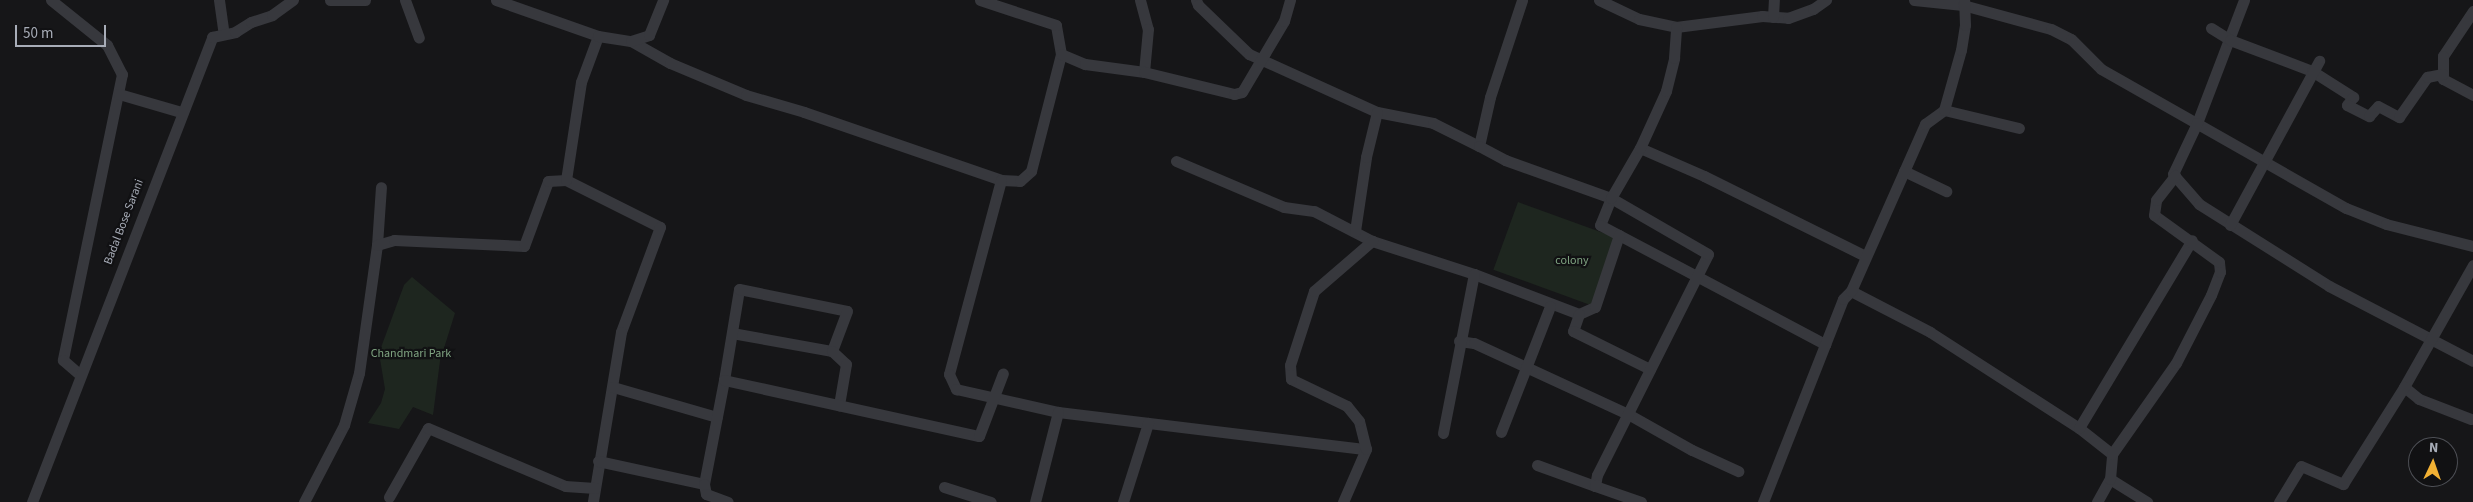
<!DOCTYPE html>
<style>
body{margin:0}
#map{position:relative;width:2473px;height:502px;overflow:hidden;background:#161618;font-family:"Source Sans 3",sans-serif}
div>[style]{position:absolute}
.green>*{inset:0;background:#1e261f;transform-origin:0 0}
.street>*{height:11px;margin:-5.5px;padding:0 5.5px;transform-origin:5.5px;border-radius:5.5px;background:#37383d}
span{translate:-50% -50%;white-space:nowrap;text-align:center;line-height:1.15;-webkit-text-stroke:4.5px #111113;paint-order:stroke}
.street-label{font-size:12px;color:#a8adb8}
.park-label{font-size:12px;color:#7fa381}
.north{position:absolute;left:2408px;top:437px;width:50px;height:50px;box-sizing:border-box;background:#111113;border:1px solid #4d4f55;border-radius:50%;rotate:3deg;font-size:14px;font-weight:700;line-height:20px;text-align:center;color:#a8adb8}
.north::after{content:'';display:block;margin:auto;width:18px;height:22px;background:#f2b134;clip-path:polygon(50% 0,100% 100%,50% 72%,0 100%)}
.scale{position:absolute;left:15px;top:25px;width:91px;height:22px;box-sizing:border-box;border:2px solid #a8adb8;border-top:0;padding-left:6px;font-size:15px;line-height:18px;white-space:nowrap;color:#a8adb8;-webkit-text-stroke:4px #111113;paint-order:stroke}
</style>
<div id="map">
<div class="green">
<i style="left:1518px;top:202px;width:107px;height:72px;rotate:20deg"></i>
<i style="clip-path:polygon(412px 277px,455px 313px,440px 361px,433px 415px,413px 407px,399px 429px,368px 423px,381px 403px,385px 389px,379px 353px,404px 285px)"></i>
</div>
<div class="street">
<i style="left:51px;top:0;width:72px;rotate:38.8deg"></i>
<i style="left:107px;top:45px;width:33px;rotate:63deg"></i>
<i style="left:122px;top:74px;width:292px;rotate:101.7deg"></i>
<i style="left:63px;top:360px;width:23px;rotate:41deg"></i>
<i style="left:219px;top:0;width:34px;rotate:82deg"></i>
<i style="left:330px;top:0;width:35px"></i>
<i style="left:405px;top:0;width:40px;rotate:69.8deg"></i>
<i style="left:496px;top:0;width:108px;rotate:19.4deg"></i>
<i style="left:1140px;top:0;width:30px;rotate:75deg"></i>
<i style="left:1148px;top:29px;width:43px;rotate:95.3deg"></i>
<i style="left:1196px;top:0;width:5px;rotate:68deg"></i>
<i style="left:1198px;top:5px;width:71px;rotate:43.9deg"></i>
<i style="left:1249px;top:54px;width:141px;rotate:24.4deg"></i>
<i style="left:1377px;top:112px;width:57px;rotate:11.1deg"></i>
<i style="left:1433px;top:123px;width:51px;rotate:26.6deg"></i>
<i style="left:1479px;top:146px;width:50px;rotate:-77.3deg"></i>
<i style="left:1490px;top:97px;width:102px;rotate:-71.7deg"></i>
<i style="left:1599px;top:0;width:44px;rotate:25.4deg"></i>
<i style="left:1639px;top:19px;width:38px;rotate:12deg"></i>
<i style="left:1676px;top:27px;width:87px;rotate:-7.3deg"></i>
<i style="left:1762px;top:16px;width:26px;rotate:4deg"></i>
<i style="left:1788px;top:18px;width:27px;rotate:-20deg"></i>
<i style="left:1813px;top:9px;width:16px;rotate:-35deg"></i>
<i style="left:1914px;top:0;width:49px;rotate:5.8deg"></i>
<i style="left:1963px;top:5px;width:91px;rotate:15.3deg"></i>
<i style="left:2051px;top:29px;width:22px;rotate:27deg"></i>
<i style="left:2071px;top:39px;width:42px;rotate:45deg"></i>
<i style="left:2101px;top:69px;width:282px;rotate:29.6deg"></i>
<i style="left:2346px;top:208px;width:43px;rotate:21.8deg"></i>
<i style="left:2386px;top:224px;width:90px;rotate:14.2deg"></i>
<i style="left:2244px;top:0;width:132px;rotate:110.9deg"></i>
<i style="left:2197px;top:123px;width:56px;rotate:115.2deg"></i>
<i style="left:2173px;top:174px;width:40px;rotate:49deg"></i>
<i style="left:2199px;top:204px;width:154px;rotate:32.2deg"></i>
<i style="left:2329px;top:286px;width:162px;rotate:27.5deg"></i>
<i style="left:2473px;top:11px;width:54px;rotate:123.7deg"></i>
<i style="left:2443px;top:56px;width:23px;rotate:90deg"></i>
<i style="left:2443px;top:79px;width:34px;rotate:28deg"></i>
<i style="left:1773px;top:17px;width:17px;rotate:-87deg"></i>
<i style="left:2211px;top:28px;width:22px;rotate:32deg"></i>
<i style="left:2230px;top:40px;width:88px;rotate:20.7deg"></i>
<i style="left:2312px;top:71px;width:49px;rotate:32.4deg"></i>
<i style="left:2353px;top:97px;width:10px;rotate:127deg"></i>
<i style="left:2347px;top:105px;width:25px;rotate:27deg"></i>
<i style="left:2369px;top:116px;width:13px;rotate:-48deg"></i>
<i style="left:2378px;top:106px;width:24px;rotate:28deg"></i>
<i style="left:2399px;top:117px;width:49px;rotate:-55deg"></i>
<i style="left:2427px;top:77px;width:16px;rotate:-11deg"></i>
<i style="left:631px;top:41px;width:45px;rotate:29.4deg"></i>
<i style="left:670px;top:63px;width:82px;rotate:22.8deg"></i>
<i style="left:746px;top:95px;width:60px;rotate:16.3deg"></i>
<i style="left:804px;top:112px;width:208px;rotate:19deg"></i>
<i style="left:1001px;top:180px;width:19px;rotate:3deg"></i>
<i style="left:1020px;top:181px;width:15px;rotate:-42deg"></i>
<i style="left:1031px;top:171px;width:121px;rotate:-75.6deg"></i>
<i style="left:1061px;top:54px;width:29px;rotate:-100deg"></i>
<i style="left:1056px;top:25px;width:80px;rotate:-161.8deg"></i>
<i style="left:1061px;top:54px;width:26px;rotate:23deg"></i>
<i style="left:1085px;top:64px;width:60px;rotate:7.7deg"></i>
<i style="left:1144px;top:72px;width:93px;rotate:13.7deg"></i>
<i style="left:1234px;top:94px;width:8px;rotate:-14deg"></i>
<i style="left:1242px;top:92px;width:82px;rotate:-59.4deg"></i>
<i style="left:1284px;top:21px;width:22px;rotate:-74deg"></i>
<i style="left:119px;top:94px;width:65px;rotate:16.2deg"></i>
<i style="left:1944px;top:110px;width:77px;rotate:13.5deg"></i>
<i style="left:1479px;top:146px;width:30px;rotate:28deg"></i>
<i style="left:1505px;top:160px;width:113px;rotate:19.7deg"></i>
<i style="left:1611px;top:198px;width:29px;rotate:112deg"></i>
<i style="left:1600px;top:225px;width:255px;rotate:27.9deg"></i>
<i style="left:1640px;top:148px;width:70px;rotate:23.6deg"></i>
<i style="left:1704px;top:176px;width:180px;rotate:26.4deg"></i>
<i style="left:1176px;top:161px;width:117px;rotate:23.1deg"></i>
<i style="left:1284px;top:207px;width:30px;rotate:8deg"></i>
<i style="left:1314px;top:211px;width:65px;rotate:27.3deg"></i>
<i style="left:1372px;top:241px;width:107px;rotate:17.9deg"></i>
<i style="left:1474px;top:274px;width:112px;rotate:20.9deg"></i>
<i style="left:1579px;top:314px;width:17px;rotate:-24deg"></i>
<i style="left:1595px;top:307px;width:76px;rotate:-71.6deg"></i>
<i style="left:1904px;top:171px;width:47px;rotate:25.5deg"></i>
<i style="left:566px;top:180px;width:105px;rotate:26.6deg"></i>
<i style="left:660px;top:227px;width:112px;rotate:110.4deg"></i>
<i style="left:621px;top:332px;width:172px;rotate:99.4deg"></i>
<i style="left:1001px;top:180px;width:201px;rotate:105deg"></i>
<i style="left:949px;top:374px;width:17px;rotate:65deg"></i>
<i style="left:956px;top:389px;width:105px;rotate:12.7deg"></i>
<i style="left:1058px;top:412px;width:310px;rotate:6.9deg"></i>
<i style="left:2230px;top:225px;width:187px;rotate:-61.5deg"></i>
<i style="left:1355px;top:231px;width:75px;rotate:-81.5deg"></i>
<i style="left:1366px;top:157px;width:46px;rotate:-76.3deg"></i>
<i style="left:377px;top:245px;width:58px;rotate:-86.1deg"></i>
<i style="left:1851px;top:291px;width:89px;rotate:27.4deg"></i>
<i style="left:1930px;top:332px;width:177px;rotate:32.8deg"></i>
<i style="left:2079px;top:428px;width:42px;rotate:38.2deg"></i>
<i style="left:1579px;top:314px;width:18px;rotate:109deg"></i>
<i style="left:1573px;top:331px;width:86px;rotate:26.3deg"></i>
<i style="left:732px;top:333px;width:102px;rotate:10.2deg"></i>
<i style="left:1459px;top:341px;width:15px;rotate:8deg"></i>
<i style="left:1474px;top:343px;width:170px;rotate:24.8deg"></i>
<i style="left:1628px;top:414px;width:73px;rotate:29.4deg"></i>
<i style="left:1692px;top:450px;width:51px;rotate:24.5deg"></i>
<i style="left:724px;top:380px;width:92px;rotate:-80.6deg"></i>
<i style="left:739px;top:289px;width:110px;rotate:11.5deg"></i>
<i style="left:847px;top:311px;width:43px;rotate:110.6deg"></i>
<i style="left:832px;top:351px;width:19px;rotate:43deg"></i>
<i style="left:846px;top:364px;width:42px;rotate:99.7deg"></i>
<i style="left:613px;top:387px;width:108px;rotate:16.1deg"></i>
<i style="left:2471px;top:419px;width:56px;rotate:-159deg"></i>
<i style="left:2419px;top:399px;width:19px;rotate:-141deg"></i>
<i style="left:2404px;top:387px;width:140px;rotate:-60.5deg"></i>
<i style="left:2079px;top:428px;width:219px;rotate:-59deg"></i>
<i style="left:1501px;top:432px;width:135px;rotate:-68.7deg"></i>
<i style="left:1443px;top:433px;width:162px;rotate:-79deg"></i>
<i style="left:598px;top:461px;width:108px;rotate:12.2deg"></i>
<i style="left:704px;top:484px;width:106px;rotate:-79.1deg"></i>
<i style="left:724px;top:380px;width:261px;rotate:12.4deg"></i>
<i style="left:979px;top:436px;width:67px;rotate:-69.1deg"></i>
<i style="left:1537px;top:465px;width:62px;rotate:19.9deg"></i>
<i style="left:2110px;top:479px;width:44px;rotate:31.9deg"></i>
<i style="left:704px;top:484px;width:10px;rotate:79deg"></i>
<i style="left:706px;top:494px;width:23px;rotate:20deg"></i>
<i style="left:944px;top:487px;width:49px;rotate:17.7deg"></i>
<i style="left:389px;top:497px;width:79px;rotate:-60.5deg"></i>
<i style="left:428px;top:428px;width:149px;rotate:22.9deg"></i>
<i style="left:565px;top:486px;width:30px;rotate:4deg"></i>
<i style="left:32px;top:502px;width:499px;rotate:-68.8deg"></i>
<i style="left:212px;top:37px;width:24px;rotate:-12deg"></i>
<i style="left:235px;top:32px;width:19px;rotate:-32deg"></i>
<i style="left:251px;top:22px;width:22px;rotate:-18deg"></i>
<i style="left:272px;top:15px;width:26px;rotate:-36deg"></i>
<i style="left:304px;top:502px;width:87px;rotate:-62.5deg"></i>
<i style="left:344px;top:425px;width:54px;rotate:-73.9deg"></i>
<i style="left:359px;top:373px;width:129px;rotate:-82deg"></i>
<i style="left:377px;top:245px;width:18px;rotate:-16deg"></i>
<i style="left:394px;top:240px;width:130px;rotate:2.6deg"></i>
<i style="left:524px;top:246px;width:69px;rotate:-69.7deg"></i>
<i style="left:548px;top:181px;width:18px;rotate:-3deg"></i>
<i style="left:566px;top:180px;width:99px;rotate:-81.3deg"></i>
<i style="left:581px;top:82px;width:49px;rotate:-69.7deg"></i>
<i style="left:598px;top:36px;width:33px;rotate:9deg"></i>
<i style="left:631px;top:41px;width:19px;rotate:-18deg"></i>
<i style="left:649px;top:35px;width:38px;rotate:-68deg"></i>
<i style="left:1035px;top:502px;width:93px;rotate:-75.7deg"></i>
<i style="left:1123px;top:502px;width:83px;rotate:-72.4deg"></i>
<i style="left:1343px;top:502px;width:58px;rotate:-66.5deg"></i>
<i style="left:1366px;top:449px;width:29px;rotate:-104deg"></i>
<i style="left:1359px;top:421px;width:19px;rotate:-129deg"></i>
<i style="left:1347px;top:406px;width:62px;rotate:-154.3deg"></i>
<i style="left:1291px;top:379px;width:14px;rotate:-94deg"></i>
<i style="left:1290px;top:365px;width:78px;rotate:-72deg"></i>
<i style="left:1314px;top:291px;width:77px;rotate:-40.8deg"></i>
<i style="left:1641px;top:502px;width:49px;rotate:-160.8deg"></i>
<i style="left:1595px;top:486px;width:11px;rotate:-80deg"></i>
<i style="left:1597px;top:475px;width:247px;rotate:-63.3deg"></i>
<i style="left:1708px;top:254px;width:112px;rotate:-150deg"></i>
<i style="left:1611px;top:198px;width:58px;rotate:-59.9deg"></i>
<i style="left:1640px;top:148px;width:63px;rotate:-65.5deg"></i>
<i style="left:1666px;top:91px;width:34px;rotate:-76deg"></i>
<i style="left:1674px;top:58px;width:31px;rotate:-86deg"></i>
<i style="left:1763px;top:502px;width:218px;rotate:-68.5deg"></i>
<i style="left:1843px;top:299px;width:11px;rotate:-45deg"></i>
<i style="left:1851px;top:291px;width:183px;rotate:-66.1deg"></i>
<i style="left:1925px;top:124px;width:24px;rotate:-36deg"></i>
<i style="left:1944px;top:110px;width:62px;rotate:-74.2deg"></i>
<i style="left:1961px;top:50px;width:25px;rotate:-81deg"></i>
<i style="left:1965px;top:25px;width:25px;rotate:-92deg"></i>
<i style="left:2097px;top:502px;width:26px;rotate:-61deg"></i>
<i style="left:2110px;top:479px;width:25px;rotate:-85deg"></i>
<i style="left:2112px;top:454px;width:111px;rotate:-54.9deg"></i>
<i style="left:2176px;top:363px;width:76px;rotate:-62.8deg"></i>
<i style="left:2211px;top:295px;width:25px;rotate:-69deg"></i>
<i style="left:2220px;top:272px;width:10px;rotate:-96deg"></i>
<i style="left:2219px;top:262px;width:80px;rotate:-144.1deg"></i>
<i style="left:2154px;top:215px;width:15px;rotate:-82deg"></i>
<i style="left:2156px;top:200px;width:31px;rotate:-52deg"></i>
<i style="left:2279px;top:502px;width:42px;rotate:-58.6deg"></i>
<i style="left:2301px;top:466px;width:46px;rotate:23.2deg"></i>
<i style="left:2343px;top:484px;width:115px;rotate:-57.8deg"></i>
</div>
<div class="street-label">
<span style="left:124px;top:222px;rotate:-69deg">Badal Bose Sarani</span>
</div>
<div class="park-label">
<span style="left:1572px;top:261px">colony</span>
<span style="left:411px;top:354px">Chandmari Park</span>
</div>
<div class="north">N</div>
<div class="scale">50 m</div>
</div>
